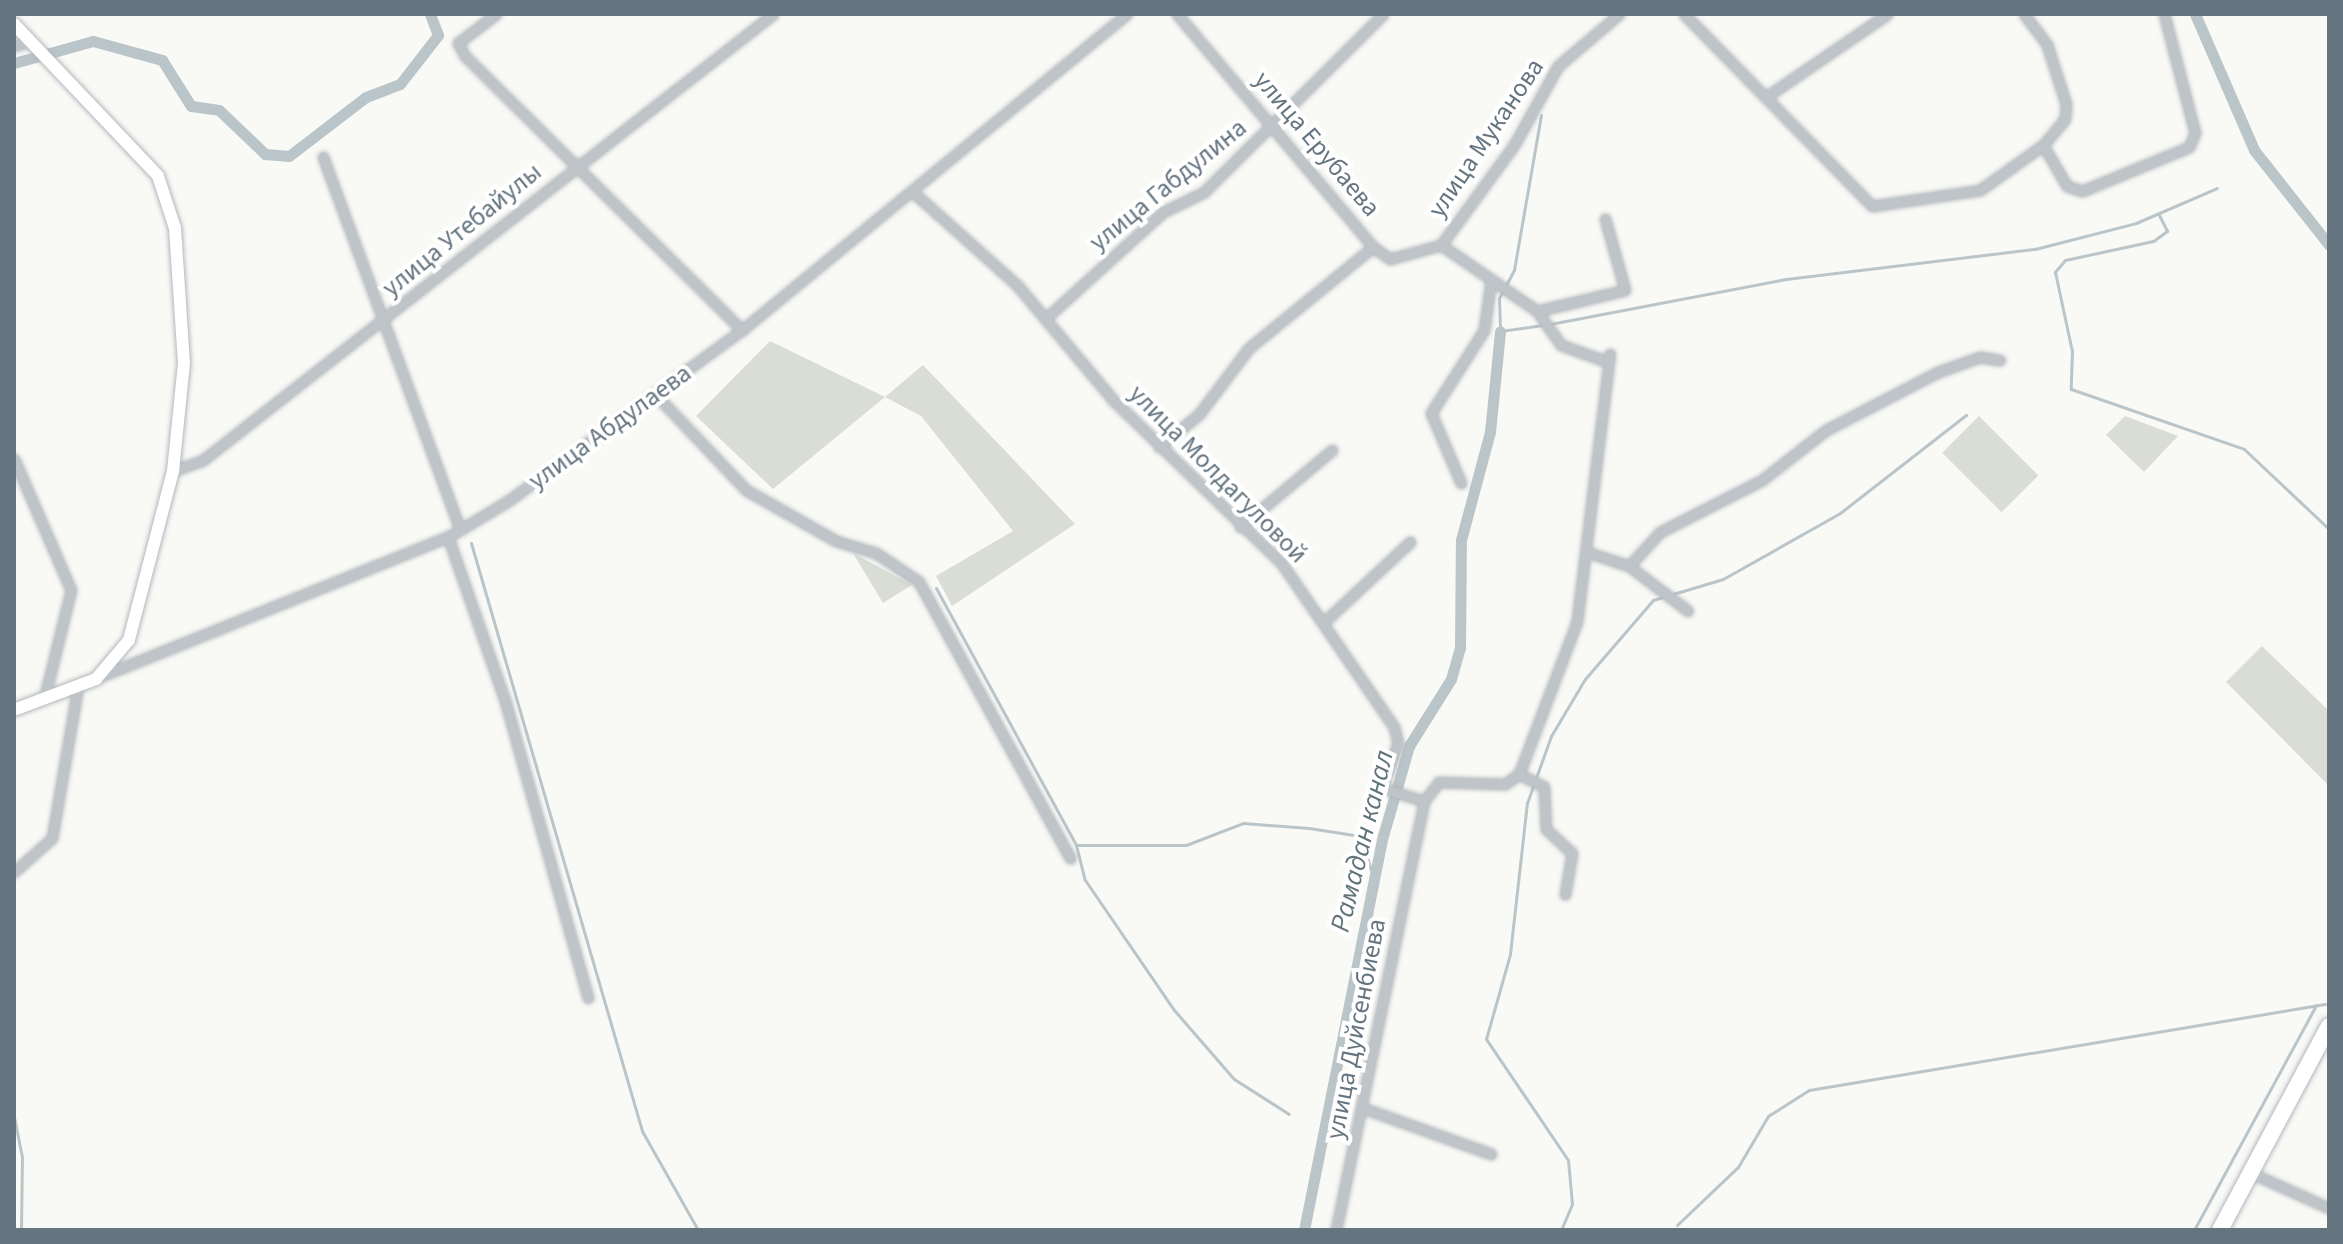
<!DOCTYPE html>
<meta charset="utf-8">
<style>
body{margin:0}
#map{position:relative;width:2343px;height:1244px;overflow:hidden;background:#f9f9f6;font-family:"Source Sans 3",sans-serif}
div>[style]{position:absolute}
.green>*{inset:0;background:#d9ddd5;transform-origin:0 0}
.stream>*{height:3px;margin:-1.5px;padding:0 1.5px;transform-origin:1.5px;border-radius:1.5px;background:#bac5c9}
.canal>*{height:11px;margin:-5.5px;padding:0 5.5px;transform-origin:5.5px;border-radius:5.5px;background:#bac5c9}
.roads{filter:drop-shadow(0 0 2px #b2b8bc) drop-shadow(0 0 2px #b2b8bc)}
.street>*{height:9px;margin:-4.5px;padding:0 4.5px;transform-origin:4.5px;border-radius:4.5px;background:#bfc4c8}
.secondary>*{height:12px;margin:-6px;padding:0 6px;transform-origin:6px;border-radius:6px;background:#fff}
.highway>*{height:16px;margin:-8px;padding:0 8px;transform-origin:8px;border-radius:8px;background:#fff}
span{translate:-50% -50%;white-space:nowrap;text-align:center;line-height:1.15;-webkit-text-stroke:8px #fff;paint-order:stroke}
.street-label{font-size:26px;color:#657580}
.water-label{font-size:28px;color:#60747a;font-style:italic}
.frame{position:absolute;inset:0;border:16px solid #657580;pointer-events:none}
</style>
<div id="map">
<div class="green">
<i style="clip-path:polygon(770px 341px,885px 397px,923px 365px,1075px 524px,952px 606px,936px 576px,1013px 531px,921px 416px,885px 397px,773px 489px,696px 416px)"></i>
<i style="left:1979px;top:416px;width:84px;height:52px;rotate:45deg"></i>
<i style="clip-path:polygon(2125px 416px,2178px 436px,2144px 472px,2106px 435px)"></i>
<i style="clip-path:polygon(853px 553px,912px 585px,883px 603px)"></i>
<i style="clip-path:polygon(2262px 646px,2329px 711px,2329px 786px,2226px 682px)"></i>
</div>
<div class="stream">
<i style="left:1541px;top:115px;width:157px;rotate:99.9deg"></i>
<i style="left:1514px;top:270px;width:32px;rotate:118deg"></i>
<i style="left:1499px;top:298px;width:33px;rotate:88deg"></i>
<i style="left:1500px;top:331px;width:43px;rotate:-7.9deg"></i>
<i style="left:2159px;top:215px;width:18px;rotate:63deg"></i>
<i style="left:2167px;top:231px;width:17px;rotate:144deg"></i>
<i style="left:2153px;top:241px;width:90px;rotate:167.8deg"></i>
<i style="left:2065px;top:260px;width:16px;rotate:130deg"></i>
<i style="left:2055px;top:272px;width:81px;rotate:77.9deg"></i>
<i style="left:2072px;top:351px;width:38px;rotate:92deg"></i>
<i style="left:2071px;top:389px;width:183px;rotate:19.1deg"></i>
<i style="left:2244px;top:449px;width:117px;rotate:43.3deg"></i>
<i style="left:1550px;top:324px;width:240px;rotate:-10.8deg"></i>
<i style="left:1786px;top:279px;width:251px;rotate:-6.9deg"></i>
<i style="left:2035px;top:249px;width:104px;rotate:-14.4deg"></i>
<i style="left:2136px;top:223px;width:88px;rotate:-23.4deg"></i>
<i style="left:471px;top:543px;width:612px;rotate:73.78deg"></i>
<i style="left:642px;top:1131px;width:114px;rotate:60.5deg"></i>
<i style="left:936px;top:588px;width:293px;rotate:61.4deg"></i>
<i style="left:1076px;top:845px;width:110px"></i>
<i style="left:1186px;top:845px;width:61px;rotate:-21.1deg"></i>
<i style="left:1243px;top:823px;width:66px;rotate:4.3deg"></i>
<i style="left:1309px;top:828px;width:52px;rotate:8.9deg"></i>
<i style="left:1360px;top:836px;width:45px;rotate:72deg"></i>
<i style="left:1076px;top:845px;width:36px;rotate:76deg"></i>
<i style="left:1085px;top:880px;width:158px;rotate:55.6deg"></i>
<i style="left:1174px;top:1010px;width:91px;rotate:49deg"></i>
<i style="left:1234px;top:1079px;width:65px;rotate:32.5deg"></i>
<i style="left:14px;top:1117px;width:41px;rotate:78.7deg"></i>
<i style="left:22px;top:1157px;width:73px;rotate:90.8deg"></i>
<i style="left:1677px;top:1225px;width:84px;rotate:-43.6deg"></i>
<i style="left:1738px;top:1167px;width:59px;rotate:-59.5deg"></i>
<i style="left:1768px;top:1116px;width:49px;rotate:-32.4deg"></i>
<i style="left:1809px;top:1090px;width:523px;rotate:-9.46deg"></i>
<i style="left:1561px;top:1230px;width:28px;rotate:-67deg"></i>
<i style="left:1572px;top:1204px;width:44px;rotate:-95.2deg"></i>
<i style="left:1568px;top:1160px;width:146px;rotate:-124.1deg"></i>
<i style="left:1486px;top:1039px;width:88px;rotate:-74.2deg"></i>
<i style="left:1510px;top:954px;width:152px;rotate:-83.6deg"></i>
<i style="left:1527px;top:803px;width:71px;rotate:-70.3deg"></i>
<i style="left:1551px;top:736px;width:66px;rotate:-59.2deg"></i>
<i style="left:1585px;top:679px;width:104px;rotate:-49.3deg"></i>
<i style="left:1653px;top:600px;width:73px;rotate:-16.7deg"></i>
<i style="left:1723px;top:579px;width:134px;rotate:-29.4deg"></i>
<i style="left:1840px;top:513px;width:160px;rotate:-37.9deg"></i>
<i style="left:2194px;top:1230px;width:256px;rotate:-61.5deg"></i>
</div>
<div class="canal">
<i style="left:2195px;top:14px;width:148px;rotate:66.5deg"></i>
<i style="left:2254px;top:150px;width:121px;rotate:51.7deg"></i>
<i style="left:14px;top:63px;width:82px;rotate:-15.6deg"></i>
<i style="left:93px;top:41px;width:72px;rotate:15.4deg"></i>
<i style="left:162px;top:60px;width:54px;rotate:57.8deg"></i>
<i style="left:191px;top:106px;width:28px;rotate:8deg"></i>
<i style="left:219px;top:110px;width:64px;rotate:43.7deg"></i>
<i style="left:265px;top:154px;width:24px;rotate:5deg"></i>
<i style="left:289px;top:156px;width:97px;rotate:-37.5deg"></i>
<i style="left:366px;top:97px;width:36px;rotate:-21deg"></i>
<i style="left:400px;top:84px;width:62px;rotate:-52.2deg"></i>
<i style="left:438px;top:35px;width:22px;rotate:-111deg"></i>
<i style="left:1304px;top:1230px;width:402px;rotate:-78.7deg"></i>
<i style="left:1383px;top:836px;width:94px;rotate:-73.9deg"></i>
<i style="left:1409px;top:746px;width:79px;rotate:-57.9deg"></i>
<i style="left:1451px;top:679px;width:33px;rotate:-74deg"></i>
<i style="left:1460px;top:647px;width:107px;rotate:-89.5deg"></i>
<i style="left:1461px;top:540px;width:112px;rotate:-75deg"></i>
<i style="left:1490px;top:432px;width:101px;rotate:-84.3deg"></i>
</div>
<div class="roads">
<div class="street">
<i style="left:496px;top:14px;width:48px;rotate:142.7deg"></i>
<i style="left:458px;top:43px;width:15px;rotate:62deg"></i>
<i style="left:465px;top:56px;width:390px;rotate:44.7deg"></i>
<i style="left:1177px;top:14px;width:304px;rotate:49.9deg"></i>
<i style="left:1373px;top:247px;width:21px;rotate:35deg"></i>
<i style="left:1390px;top:259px;width:53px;rotate:-15.4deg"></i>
<i style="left:1684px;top:14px;width:269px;rotate:45.6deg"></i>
<i style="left:1872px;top:206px;width:109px;rotate:-8.4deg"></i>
<i style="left:1980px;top:190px;width:77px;rotate:-35.5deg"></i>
<i style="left:2024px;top:14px;width:39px;rotate:53deg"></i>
<i style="left:2047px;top:45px;width:62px;rotate:72.1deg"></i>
<i style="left:2066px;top:104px;width:15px;rotate:94deg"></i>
<i style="left:2065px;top:119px;width:34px;rotate:130deg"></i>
<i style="left:2043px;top:145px;width:48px;rotate:59.7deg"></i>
<i style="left:2067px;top:186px;width:16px;rotate:18deg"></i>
<i style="left:2082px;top:191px;width:116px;rotate:-22.4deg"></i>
<i style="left:2189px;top:147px;width:15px;rotate:-67deg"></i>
<i style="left:2195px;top:133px;width:123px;rotate:-104.6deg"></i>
<i style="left:14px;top:46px;width:18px;rotate:-16deg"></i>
<i style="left:1766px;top:97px;width:147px;rotate:-34.4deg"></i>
<i style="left:323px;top:157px;width:396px;rotate:69.8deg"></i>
<i style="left:914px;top:193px;width:138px;rotate:41.8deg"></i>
<i style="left:1017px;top:285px;width:150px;rotate:50.1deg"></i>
<i style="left:1113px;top:400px;width:235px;rotate:44.1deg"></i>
<i style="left:1282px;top:564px;width:198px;rotate:55.5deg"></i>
<i style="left:1394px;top:727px;width:16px;rotate:76deg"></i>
<i style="left:1398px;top:743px;width:48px;rotate:109.6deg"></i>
<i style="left:1382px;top:788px;width:44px;rotate:17.2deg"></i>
<i style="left:1537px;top:311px;width:90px;rotate:-13.4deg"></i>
<i style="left:1625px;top:290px;width:74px;rotate:-105.7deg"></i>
<i style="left:1045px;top:319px;width:159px;rotate:-42.2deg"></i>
<i style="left:1163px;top:212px;width:46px;rotate:-26deg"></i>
<i style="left:1204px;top:192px;width:252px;rotate:-44.8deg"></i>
<i style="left:1608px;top:362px;width:50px;rotate:-160.1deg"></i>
<i style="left:1561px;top:345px;width:42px;rotate:-125.2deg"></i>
<i style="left:1537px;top:311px;width:116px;rotate:-145.5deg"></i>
<i style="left:1441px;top:245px;width:124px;rotate:-53.9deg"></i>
<i style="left:1514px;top:145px;width:90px;rotate:-60.9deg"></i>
<i style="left:1558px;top:66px;width:80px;rotate:-40.4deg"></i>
<i style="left:656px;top:395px;width:131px;rotate:46.5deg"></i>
<i style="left:746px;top:490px;width:103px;rotate:29.5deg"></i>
<i style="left:836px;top:541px;width:42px;rotate:16.7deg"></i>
<i style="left:876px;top:553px;width:52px;rotate:34deg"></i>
<i style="left:919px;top:582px;width:315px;rotate:61.3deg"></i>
<i style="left:1159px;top:447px;width:52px;rotate:-39.5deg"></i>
<i style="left:1199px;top:414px;width:83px;rotate:-52.9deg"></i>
<i style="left:1249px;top:348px;width:160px;rotate:-39.2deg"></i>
<i style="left:14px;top:459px;width:143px;rotate:66.5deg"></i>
<i style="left:71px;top:590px;width:112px;rotate:103.9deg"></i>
<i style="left:173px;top:471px;width:32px;rotate:-20deg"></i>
<i style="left:203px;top:460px;width:724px;rotate:-38.04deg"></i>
<i style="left:1461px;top:483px;width:76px;rotate:-113.2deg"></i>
<i style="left:1431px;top:413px;width:98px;rotate:-57.4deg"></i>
<i style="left:1484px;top:330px;width:50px;rotate:-82deg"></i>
<i style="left:1240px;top:527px;width:120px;rotate:-39.9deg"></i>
<i style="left:448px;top:537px;width:177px;rotate:70.8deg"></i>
<i style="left:506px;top:704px;width:305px;rotate:74.4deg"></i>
<i style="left:1587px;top:552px;width:44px;rotate:18.4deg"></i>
<i style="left:1629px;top:566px;width:74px;rotate:37.3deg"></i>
<i style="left:1629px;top:566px;width:46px;rotate:-47.6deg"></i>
<i style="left:1660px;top:532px;width:114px;rotate:-27deg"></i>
<i style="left:1762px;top:480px;width:81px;rotate:-38deg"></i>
<i style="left:1826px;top:430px;width:126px;rotate:-27.4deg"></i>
<i style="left:1938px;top:372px;width:45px;rotate:-19.7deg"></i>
<i style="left:1980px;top:357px;width:20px;rotate:9deg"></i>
<i style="left:1323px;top:623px;width:119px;rotate:-43deg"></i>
<i style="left:99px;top:677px;width:376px;rotate:-21.9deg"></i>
<i style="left:448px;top:537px;width:70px;rotate:-31deg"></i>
<i style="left:508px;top:501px;width:290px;rotate:-36.2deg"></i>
<i style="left:742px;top:330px;width:498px;rotate:-39.4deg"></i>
<i style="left:1519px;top:774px;width:28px;rotate:27deg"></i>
<i style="left:1544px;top:787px;width:42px;rotate:87.3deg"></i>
<i style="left:1546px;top:829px;width:35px;rotate:43deg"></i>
<i style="left:1572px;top:853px;width:42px;rotate:99.7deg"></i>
<i style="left:14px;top:872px;width:51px;rotate:-41.8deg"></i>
<i style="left:52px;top:838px;width:154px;rotate:-80.3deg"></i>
<i style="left:1363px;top:1108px;width:136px;rotate:19.8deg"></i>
<i style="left:2251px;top:1173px;width:85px;rotate:24.2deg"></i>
<i style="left:1336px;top:1230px;width:438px;rotate:-78.4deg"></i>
<i style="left:1424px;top:801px;width:24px;rotate:-52deg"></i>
<i style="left:1439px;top:782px;width:66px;rotate:1.7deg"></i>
<i style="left:1505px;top:784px;width:17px;rotate:-36deg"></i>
<i style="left:1519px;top:774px;width:164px;rotate:-69.2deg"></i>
<i style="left:1577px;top:621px;width:269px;rotate:-83deg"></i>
</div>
<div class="secondary">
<i style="left:14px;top:24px;width:209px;rotate:46.5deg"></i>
<i style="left:158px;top:176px;width:55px;rotate:71.9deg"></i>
<i style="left:175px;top:228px;width:135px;rotate:86.2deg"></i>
<i style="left:184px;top:363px;width:109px;rotate:95.8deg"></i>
<i style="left:173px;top:471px;width:175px;rotate:104.6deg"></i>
<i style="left:129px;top:640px;width:51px;rotate:130.2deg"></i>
<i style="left:96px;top:679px;width:88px;rotate:159.3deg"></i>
</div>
<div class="highway">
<i style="left:2220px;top:1230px;width:231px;rotate:-61.9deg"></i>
</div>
</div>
<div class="street-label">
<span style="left:1486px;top:138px;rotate:-56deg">улица Муканова</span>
<span style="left:1317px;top:144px;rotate:50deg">улица Ерубаева</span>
<span style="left:1168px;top:185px;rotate:-39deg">улица Габдулина</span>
<span style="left:462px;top:230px;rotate:-39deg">улица Утебайулы</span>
<span style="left:610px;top:427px;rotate:-36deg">улица Абдулаева</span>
<span style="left:1218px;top:474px;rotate:45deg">улица Молдагуловой</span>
<span style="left:1356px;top:1029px;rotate:-79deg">улица Дуйсенбиева</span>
</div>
<div class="water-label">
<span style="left:1362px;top:841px;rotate:-76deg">Рамадан канал</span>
</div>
<div class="frame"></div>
</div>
